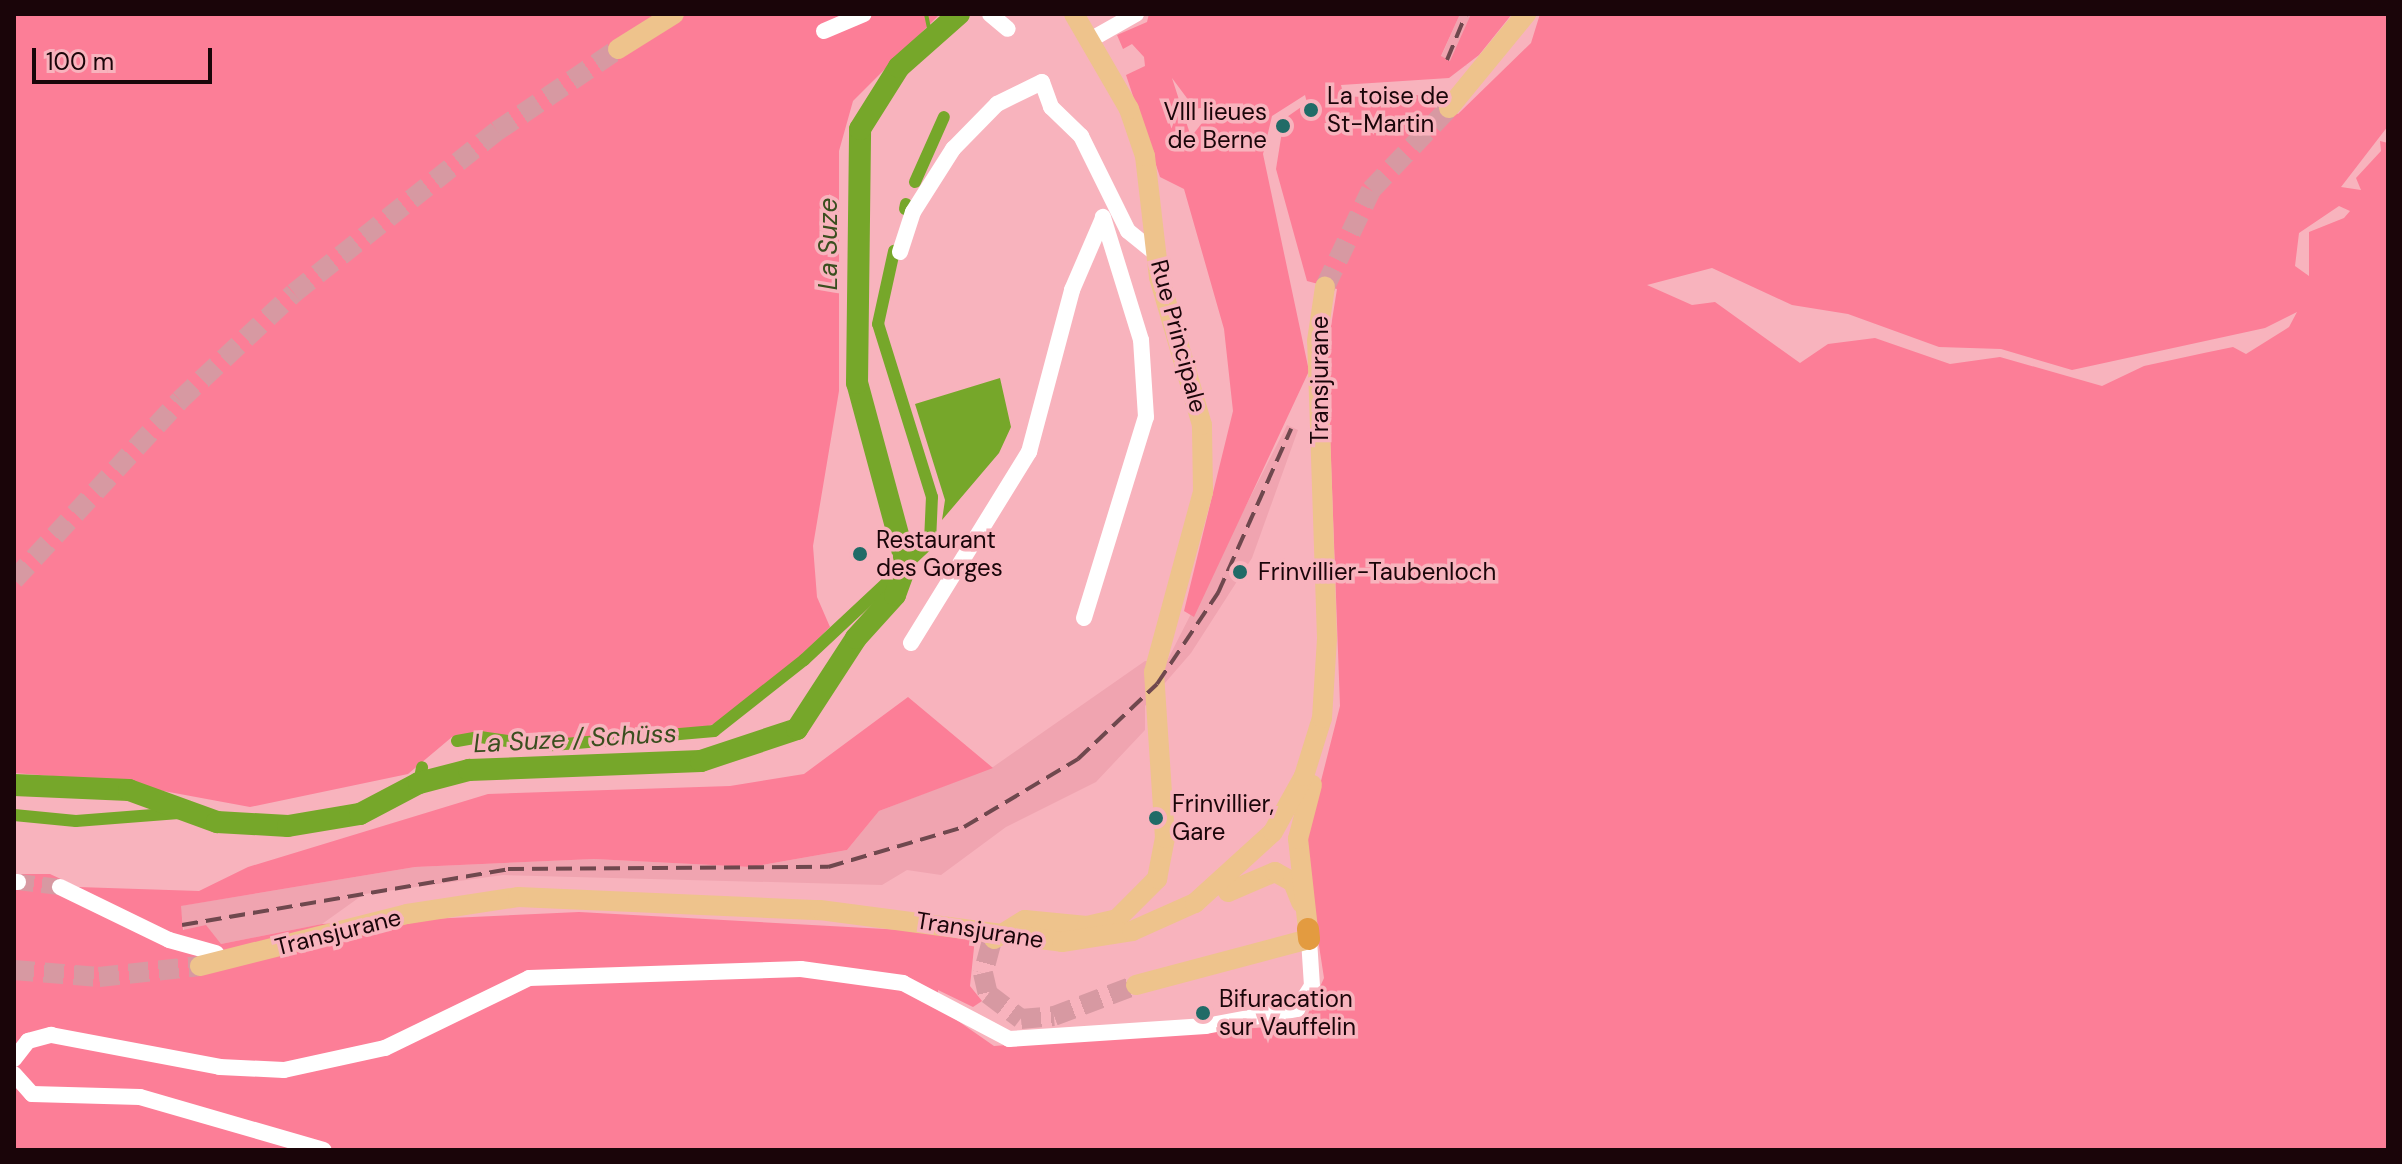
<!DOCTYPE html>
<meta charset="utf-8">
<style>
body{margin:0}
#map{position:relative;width:2402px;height:1164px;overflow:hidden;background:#f8b3bd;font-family:"DM Sans",sans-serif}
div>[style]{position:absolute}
.built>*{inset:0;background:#f0a4b0}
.green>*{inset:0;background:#fc7e97}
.water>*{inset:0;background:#76a72a}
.stream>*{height:4px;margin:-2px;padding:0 2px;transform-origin:2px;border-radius:2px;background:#76a72a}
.canal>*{height:12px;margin:-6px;padding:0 6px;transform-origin:6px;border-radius:6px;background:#76a72a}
.river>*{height:22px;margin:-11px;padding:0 11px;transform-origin:11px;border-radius:11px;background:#76a72a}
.minor-tunnel>*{height:16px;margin-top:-8px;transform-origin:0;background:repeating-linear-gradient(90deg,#d799a2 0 16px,transparent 0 24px)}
.major-tunnel>*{height:20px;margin-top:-10px;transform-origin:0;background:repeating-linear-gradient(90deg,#d799a2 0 20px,transparent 0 30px)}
.minor>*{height:16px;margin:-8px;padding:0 8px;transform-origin:8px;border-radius:8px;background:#fff}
.major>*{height:20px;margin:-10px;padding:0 10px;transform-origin:10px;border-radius:10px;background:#eec38c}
.highway>*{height:22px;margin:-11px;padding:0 11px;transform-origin:11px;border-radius:11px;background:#e39b40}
.rail>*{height:4px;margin-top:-2px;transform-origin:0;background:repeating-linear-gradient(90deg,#6f484e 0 16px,transparent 0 24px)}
.dots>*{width:22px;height:22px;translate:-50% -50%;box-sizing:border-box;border:4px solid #f8b3bd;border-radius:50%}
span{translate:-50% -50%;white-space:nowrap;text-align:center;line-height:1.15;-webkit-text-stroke:7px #f8b3bd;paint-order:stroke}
.poi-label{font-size:24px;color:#1a0509}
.left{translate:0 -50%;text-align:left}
.right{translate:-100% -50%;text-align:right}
.street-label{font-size:24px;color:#1a0509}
.water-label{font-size:26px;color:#3a4e1f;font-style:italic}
.frame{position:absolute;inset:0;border:16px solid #1a0509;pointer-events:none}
.scale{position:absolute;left:32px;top:48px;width:180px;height:36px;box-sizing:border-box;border:4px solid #1a0509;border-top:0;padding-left:10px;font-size:24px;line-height:28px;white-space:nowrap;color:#1a0509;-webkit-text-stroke:6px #f8b3bd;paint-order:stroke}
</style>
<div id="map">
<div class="built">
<i style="clip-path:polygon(1460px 14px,1471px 14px,1451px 62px,1441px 57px)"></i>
<i style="clip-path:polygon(1287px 425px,1298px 430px,1252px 558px,1191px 653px,1145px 706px,1145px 730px,1096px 782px,1006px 827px,941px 875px,907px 870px,882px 885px,503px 875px,364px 894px,322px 924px,221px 944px,184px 930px,180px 906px,415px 867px,594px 859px,751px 867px,847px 850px,879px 811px,993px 767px,1145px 661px,1166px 663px)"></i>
</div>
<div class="green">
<i style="clip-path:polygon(14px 14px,940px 14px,853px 101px,839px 151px,839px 391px,813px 546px,817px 597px,830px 627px,740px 714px,690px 733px,540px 745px,486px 733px,452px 737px,408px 774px,250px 807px,104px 780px,14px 773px)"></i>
<i style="clip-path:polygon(evenodd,1149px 14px,1460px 14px,1441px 56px,1450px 61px,1471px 14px,1512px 14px,1479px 55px,1449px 78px,1341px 85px,1344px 97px,1423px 95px,1458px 114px,1531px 43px,1540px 14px,2388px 14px,2388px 126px,2341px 187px,2361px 190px,2356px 178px,2381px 151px,2380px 141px,2388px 143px,2388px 1150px,14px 1150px,14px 874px,50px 874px,78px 887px,199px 891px,248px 867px,488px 794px,730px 786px,804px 774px,908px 697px,993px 768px,879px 811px,847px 850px,751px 867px,594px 859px,415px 867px,181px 906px,183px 930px,206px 925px,221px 944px,322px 924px,579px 912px,939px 932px,975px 938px,970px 986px,982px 1001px,973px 1007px,938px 990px,938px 1007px,994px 1046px,1282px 1026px,1307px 1016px,1324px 978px,1304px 848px,1340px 706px,1327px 351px,1337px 289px,1307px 281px,1276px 169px,1284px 119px,1307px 103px,1305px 95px,1272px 116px,1263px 154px,1309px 371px,1194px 617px,1184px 611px,1233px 411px,1224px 329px,1184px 189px,1160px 177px,1126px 75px,1145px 66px,1144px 57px,1132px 44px,1123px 49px,1117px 35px,1147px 22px,1149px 14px,1172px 78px,1195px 109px,1216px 105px,1191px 137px,1172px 78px,1149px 14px,2339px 206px,2350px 211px,2344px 218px,2309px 232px,2309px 276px,2295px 266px,2299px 233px,2339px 206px,1149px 14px,1712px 268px,1792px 305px,1848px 314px,1939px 347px,2001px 349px,2072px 370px,2265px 328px,2297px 312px,2289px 327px,2246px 354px,2233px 347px,2204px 353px,2144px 366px,2102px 386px,2000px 357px,1950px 364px,1875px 338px,1828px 344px,1800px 363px,1715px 302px,1692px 305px,1647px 285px,1712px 268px)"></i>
</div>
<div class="water">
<i style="clip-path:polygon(1000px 378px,1011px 427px,999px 453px,942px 520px,945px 500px,915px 404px)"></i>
</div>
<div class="stream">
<i style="left:926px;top:14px;width:19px;rotate:78deg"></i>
</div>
<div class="canal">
<i style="left:915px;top:182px;width:71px;rotate:-66deg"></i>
<i style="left:905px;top:209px;width:5px;rotate:-79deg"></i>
<i style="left:457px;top:741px;width:23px;rotate:-10deg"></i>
<i style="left:480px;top:737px;width:63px;rotate:8.3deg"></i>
<i style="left:542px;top:746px;width:173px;rotate:-5deg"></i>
<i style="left:714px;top:731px;width:115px;rotate:-38.3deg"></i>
<i style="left:804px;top:660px;width:173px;rotate:-43.1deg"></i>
<i style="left:930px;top:542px;width:45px;rotate:-87.5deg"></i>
<i style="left:932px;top:497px;width:181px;rotate:-107.3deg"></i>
<i style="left:878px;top:324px;width:75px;rotate:-77.6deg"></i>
<i style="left:419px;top:783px;width:16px;rotate:-79deg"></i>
<i style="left:14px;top:815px;width:62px;rotate:5.5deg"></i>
<i style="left:76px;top:821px;width:103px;rotate:-4.4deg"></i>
</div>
<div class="river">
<i style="left:14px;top:785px;width:115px;rotate:2.5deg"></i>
<i style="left:129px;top:790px;width:94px;rotate:20deg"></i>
<i style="left:217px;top:822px;width:71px;rotate:3.2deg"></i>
<i style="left:288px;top:826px;width:73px;rotate:-9.5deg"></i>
<i style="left:360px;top:814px;width:67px;rotate:-27.7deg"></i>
<i style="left:419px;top:783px;width:52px;rotate:-14.6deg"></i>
<i style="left:469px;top:770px;width:232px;rotate:-2.2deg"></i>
<i style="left:701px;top:761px;width:101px;rotate:-18.4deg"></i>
<i style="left:797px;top:729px;width:108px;rotate:-57deg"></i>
<i style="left:856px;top:638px;width:58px;rotate:-47.8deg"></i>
<i style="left:895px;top:595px;width:33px;rotate:-70deg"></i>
<i style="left:906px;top:564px;width:188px;rotate:-105.1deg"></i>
<i style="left:857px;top:383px;width:254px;rotate:-89.3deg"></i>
<i style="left:860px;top:129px;width:73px;rotate:-57.8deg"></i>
<i style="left:899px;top:67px;width:80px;rotate:-41.5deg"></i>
</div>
<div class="minor-tunnel">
<i style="left:18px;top:882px;width:42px;rotate:6.8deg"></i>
</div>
<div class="major-tunnel">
<i style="left:1325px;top:287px;width:107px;rotate:-64.6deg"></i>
<i style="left:1371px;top:190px;width:113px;rotate:-46.4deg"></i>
<i style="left:14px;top:580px;width:245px;rotate:-47.3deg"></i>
<i style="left:180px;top:400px;width:156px;rotate:-43.2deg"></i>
<i style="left:294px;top:293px;width:260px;rotate:-38.6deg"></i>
<i style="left:497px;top:131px;width:146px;rotate:-34.1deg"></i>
<i style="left:991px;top:944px;width:30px;rotate:105deg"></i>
<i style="left:983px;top:973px;width:22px;rotate:77deg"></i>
<i style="left:988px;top:994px;width:41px;rotate:37.1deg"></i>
<i style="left:1021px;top:1019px;width:33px;rotate:-5deg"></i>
<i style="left:1054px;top:1016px;width:88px;rotate:-20.7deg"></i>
<i style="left:14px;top:970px;width:85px;rotate:4.7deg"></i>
<i style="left:99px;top:977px;width:102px;rotate:-6.2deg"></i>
</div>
<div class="minor">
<i style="left:990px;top:14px;width:23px;rotate:40deg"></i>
<i style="left:824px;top:31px;width:43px;rotate:-23deg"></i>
<i style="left:1090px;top:40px;width:53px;rotate:-29.5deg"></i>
<i style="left:900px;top:252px;width:42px;rotate:-72deg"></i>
<i style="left:913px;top:212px;width:75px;rotate:-57.6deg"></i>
<i style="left:953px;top:149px;width:63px;rotate:-45.6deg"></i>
<i style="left:997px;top:104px;width:50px;rotate:-26.1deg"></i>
<i style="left:1042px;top:82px;width:27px;rotate:70deg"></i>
<i style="left:1051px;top:107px;width:42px;rotate:44deg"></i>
<i style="left:1081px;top:136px;width:106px;rotate:63.7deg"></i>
<i style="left:1128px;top:231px;width:35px;rotate:39deg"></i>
<i style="left:1084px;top:618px;width:210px;rotate:-72.9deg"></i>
<i style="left:1146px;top:417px;width:77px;rotate:-93.7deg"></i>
<i style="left:1141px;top:340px;width:129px;rotate:-107.2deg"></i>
<i style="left:911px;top:643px;width:225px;rotate:-58.3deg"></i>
<i style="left:1029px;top:452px;width:168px;rotate:-75.1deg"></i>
<i style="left:1072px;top:290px;width:78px;rotate:-66.7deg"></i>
<i style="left:14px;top:882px;width:4px"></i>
<i style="left:60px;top:887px;width:121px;rotate:25.9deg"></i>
<i style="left:169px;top:940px;width:49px;rotate:15.5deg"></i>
<i style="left:14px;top:1059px;width:23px;rotate:-52deg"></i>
<i style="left:28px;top:1041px;width:24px;rotate:-15deg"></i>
<i style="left:51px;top:1035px;width:172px;rotate:10.7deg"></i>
<i style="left:220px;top:1067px;width:64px;rotate:2.7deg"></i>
<i style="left:284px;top:1070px;width:103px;rotate:-12.3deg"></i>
<i style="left:385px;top:1048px;width:160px;rotate:-25.9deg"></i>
<i style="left:529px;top:978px;width:272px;rotate:-1.9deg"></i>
<i style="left:801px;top:969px;width:103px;rotate:7.8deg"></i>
<i style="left:903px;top:983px;width:120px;rotate:27.8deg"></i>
<i style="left:1009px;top:1039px;width:197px;rotate:-3.8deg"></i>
<i style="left:1206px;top:1026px;width:93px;rotate:-10.6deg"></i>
<i style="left:1297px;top:1009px;width:27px;rotate:-57deg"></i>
<i style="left:1312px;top:986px;width:47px;rotate:-93.7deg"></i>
<i style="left:14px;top:1074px;width:27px;rotate:48deg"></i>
<i style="left:32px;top:1094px;width:108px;rotate:1.6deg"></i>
<i style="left:140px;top:1097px;width:191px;rotate:16.1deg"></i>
</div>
<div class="major">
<i style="left:618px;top:49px;width:66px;rotate:-32deg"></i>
<i style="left:1449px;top:108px;width:122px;rotate:-50.7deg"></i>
<i style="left:1228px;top:892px;width:51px;rotate:-23.1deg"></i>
<i style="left:1275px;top:872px;width:21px;rotate:29deg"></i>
<i style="left:1293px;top:882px;width:22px;rotate:68deg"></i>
<i style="left:1308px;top:929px;width:91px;rotate:-96.3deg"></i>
<i style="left:1298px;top:839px;width:56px;rotate:-75.5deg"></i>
<i style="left:994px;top:939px;width:36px;rotate:-32deg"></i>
<i style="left:1025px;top:920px;width:62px;rotate:5.5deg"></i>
<i style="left:1087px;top:926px;width:31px;rotate:-13deg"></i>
<i style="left:1117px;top:919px;width:57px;rotate:-45deg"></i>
<i style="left:1157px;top:879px;width:42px;rotate:-79deg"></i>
<i style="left:1165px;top:838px;width:166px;rotate:-93.8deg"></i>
<i style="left:1154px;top:672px;width:187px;rotate:-74.8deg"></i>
<i style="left:1203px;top:492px;width:67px;rotate:-90.9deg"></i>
<i style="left:1202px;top:425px;width:154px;rotate:-106.2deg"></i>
<i style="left:1159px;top:277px;width:122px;rotate:-96.6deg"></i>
<i style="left:1145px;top:156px;width:50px;rotate:-108.8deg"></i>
<i style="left:1129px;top:109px;width:110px;rotate:-120.1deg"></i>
<i style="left:200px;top:966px;width:213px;rotate:-14.1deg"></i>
<i style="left:407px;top:914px;width:112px;rotate:-8.7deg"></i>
<i style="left:518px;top:897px;width:302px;rotate:2.5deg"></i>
<i style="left:820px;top:910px;width:244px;rotate:7.5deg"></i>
<i style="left:1062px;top:942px;width:71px;rotate:-8.9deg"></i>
<i style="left:1132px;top:931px;width:69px;rotate:-24deg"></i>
<i style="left:1195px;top:903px;width:105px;rotate:-42.3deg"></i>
<i style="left:1273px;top:832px;width:64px;rotate:-61deg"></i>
<i style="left:1304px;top:776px;width:61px;rotate:-72.8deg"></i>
<i style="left:1322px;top:718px;width:80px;rotate:-86.4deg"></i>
<i style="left:1327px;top:638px;width:297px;rotate:-91.9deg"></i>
<i style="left:1317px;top:341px;width:55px;rotate:-81.6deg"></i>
<i style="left:1136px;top:985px;width:179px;rotate:-14.9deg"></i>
</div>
<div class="highway">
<i style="left:1308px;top:929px;width:10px;rotate:84deg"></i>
</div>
<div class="rail">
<i style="left:1447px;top:60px;width:50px;rotate:-67.6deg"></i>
<i style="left:182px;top:925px;width:331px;rotate:-9.7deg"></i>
<i style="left:508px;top:869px;width:320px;rotate:-0.4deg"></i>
<i style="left:828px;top:867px;width:142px;rotate:-16.4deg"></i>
<i style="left:964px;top:827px;width:133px;rotate:-30.8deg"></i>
<i style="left:1078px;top:759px;width:109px;rotate:-43.5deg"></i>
<i style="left:1157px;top:684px;width:110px;rotate:-56.2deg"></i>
<i style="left:1218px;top:593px;width:180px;rotate:-66deg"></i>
</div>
<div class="dots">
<i style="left:1311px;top:110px;background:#216b67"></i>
<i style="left:1283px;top:126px;background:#216b67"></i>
<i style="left:860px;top:554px;background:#216b67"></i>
<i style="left:1240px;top:572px;background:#216b67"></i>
<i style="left:1156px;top:818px;background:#216b67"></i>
<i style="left:1203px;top:1013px;background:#216b67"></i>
</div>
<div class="poi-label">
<span class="left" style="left:1327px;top:110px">La toise de<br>St-Martin</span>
<span class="right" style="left:1267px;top:126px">VIII lieues<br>de Berne</span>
<span class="left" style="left:876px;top:554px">Restaurant<br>des Gorges</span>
<span class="left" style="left:1258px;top:572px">Frinvillier-Taubenloch</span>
<span class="left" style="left:1172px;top:818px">Frinvillier,<br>Gare</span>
<span class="left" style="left:1219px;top:1013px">Bifuracation<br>sur Vauffelin</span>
</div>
<div class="street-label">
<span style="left:1179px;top:336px;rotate:75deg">Rue Principale</span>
<span style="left:1320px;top:380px;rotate:-90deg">Transjurane</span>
<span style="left:980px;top:930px;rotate:9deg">Transjurane</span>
<span style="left:338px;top:932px;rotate:-14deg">Transjurane</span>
</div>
<div class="water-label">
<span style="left:829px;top:244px;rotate:-90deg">La Suze</span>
<span style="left:575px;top:739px;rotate:-3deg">La Suze / Schüss</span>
</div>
<div class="frame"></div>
<div class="scale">100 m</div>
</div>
